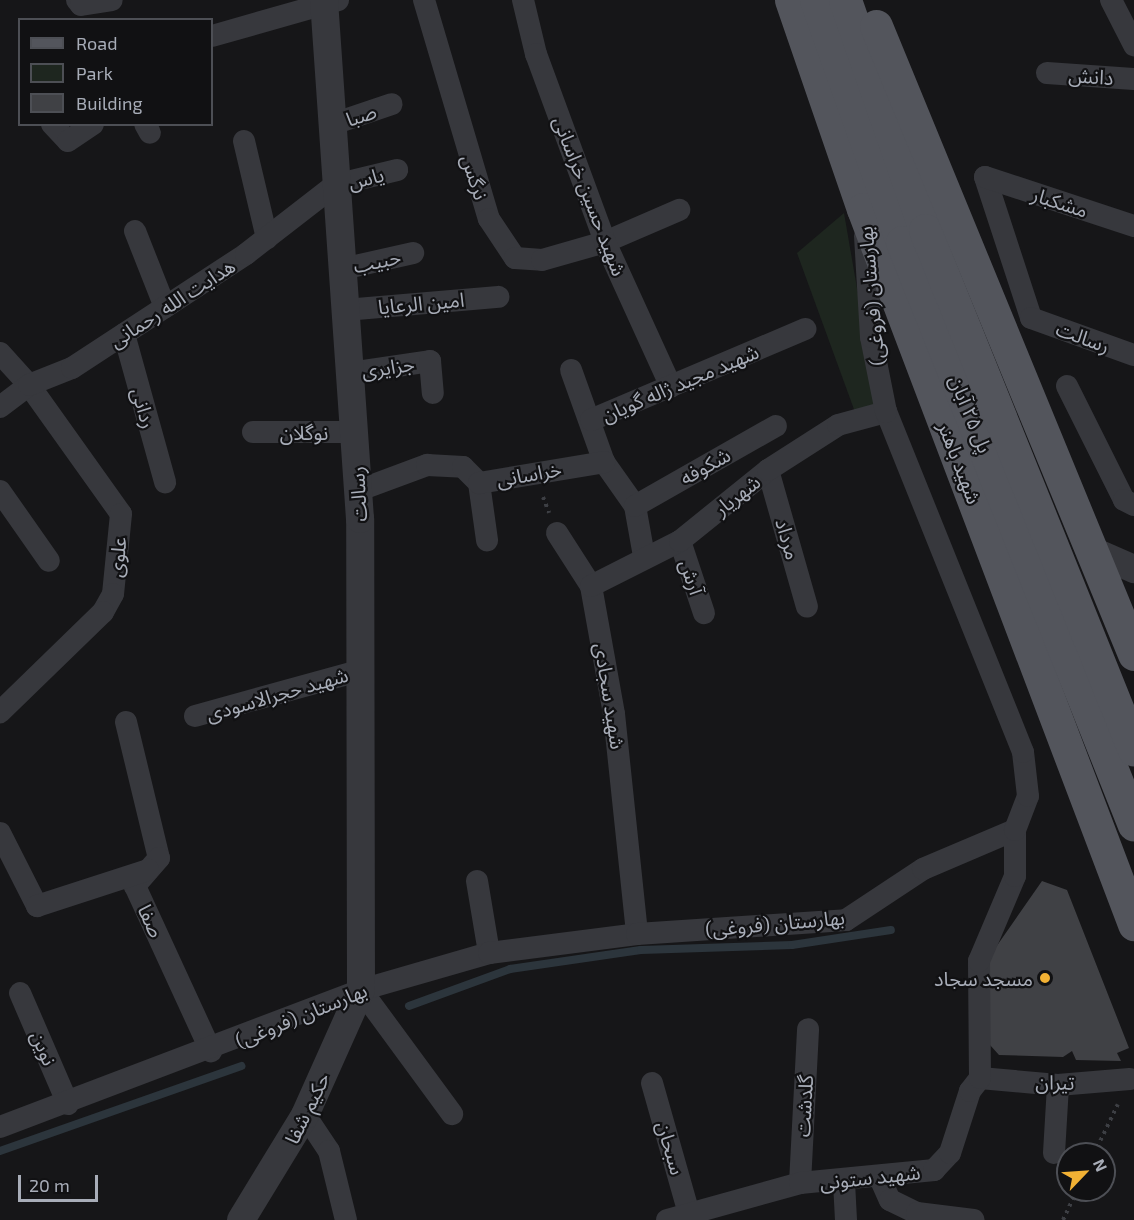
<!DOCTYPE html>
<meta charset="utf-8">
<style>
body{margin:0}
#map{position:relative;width:1134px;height:1220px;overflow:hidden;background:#161618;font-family:"Exo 2","Noto Sans Arabic",sans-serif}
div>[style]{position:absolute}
.green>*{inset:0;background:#1e261f}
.stream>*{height:8px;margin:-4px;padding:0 4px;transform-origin:4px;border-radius:4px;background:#2c353c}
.building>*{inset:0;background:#404145}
.path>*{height:4px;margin-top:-2px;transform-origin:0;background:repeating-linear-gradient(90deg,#3d3f44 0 3px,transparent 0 7.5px)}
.minor>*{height:22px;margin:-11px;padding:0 11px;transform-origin:11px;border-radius:11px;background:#37383d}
.tertiary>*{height:28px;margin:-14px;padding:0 14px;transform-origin:14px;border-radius:14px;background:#37383d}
.primary>*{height:33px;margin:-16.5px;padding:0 16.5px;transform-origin:16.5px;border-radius:16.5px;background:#53555c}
.dots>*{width:16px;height:16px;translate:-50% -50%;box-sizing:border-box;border:3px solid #111113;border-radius:50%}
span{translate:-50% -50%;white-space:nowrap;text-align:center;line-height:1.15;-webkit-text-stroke:4.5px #111113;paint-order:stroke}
.street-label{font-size:20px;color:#a8adb8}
.poi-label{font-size:20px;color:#a8adb8}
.right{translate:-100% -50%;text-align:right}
.legend{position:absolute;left:18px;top:18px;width:195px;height:108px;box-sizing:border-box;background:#111113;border:2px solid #4d4f55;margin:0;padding:8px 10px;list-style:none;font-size:18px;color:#a8adb8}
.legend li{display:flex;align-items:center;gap:12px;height:30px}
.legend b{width:30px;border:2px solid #4d4f55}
.north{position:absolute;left:1056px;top:1142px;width:60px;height:60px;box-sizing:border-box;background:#111113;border:2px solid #4d4f55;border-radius:50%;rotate:65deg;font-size:16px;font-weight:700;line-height:24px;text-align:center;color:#a8adb8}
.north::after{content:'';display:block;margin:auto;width:21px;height:27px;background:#f2b134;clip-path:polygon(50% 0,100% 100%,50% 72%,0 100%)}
.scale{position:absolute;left:18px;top:1175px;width:80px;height:27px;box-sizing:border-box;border:3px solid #a8adb8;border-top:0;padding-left:8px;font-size:18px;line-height:21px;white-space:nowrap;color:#a8adb8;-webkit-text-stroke:4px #111113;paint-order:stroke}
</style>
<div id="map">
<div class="green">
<i style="clip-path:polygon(844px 213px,877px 404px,855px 412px,797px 253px)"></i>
</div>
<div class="stream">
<i style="left:409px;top:1006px;width:108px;rotate:-20.1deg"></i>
<i style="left:510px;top:969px;width:132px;rotate:-8.3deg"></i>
<i style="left:641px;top:950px;width:151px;rotate:-1.9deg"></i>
<i style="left:792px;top:945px;width:100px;rotate:-8.6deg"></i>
<i style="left:0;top:1151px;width:256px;rotate:-19.4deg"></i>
</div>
<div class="building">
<i style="clip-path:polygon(1042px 881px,1067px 890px,1129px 1048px,1117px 1053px,1121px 1061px,1076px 1060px,1072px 1051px,1063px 1057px,999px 1055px,990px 1045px,989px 957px)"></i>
</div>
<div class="path">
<i style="left:543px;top:497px;width:17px;rotate:69deg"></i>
<i style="left:1094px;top:1154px;width:55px;rotate:-64.4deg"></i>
<i style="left:1063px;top:1220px;width:33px;rotate:-65deg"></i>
</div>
<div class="minor">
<i style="left:77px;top:0;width:6px;rotate:51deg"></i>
<i style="left:81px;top:5px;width:31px;rotate:-9deg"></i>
<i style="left:424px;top:0;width:228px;rotate:73.5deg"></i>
<i style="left:489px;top:219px;width:47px;rotate:56.3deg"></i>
<i style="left:515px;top:258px;width:27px;rotate:4deg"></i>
<i style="left:542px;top:260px;width:66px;rotate:-15.9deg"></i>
<i style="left:605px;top:242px;width:81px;rotate:-23.4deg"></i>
<i style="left:523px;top:0;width:56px;rotate:76.5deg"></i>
<i style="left:536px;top:54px;width:200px;rotate:69.8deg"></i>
<i style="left:605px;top:242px;width:159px;rotate:65.5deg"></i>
<i style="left:1111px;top:0;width:51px;rotate:62.9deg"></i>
<i style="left:212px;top:36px;width:131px;rotate:-15.9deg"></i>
<i style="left:1047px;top:73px;width:87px;rotate:3.9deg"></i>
<i style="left:52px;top:124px;width:23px;rotate:47deg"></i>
<i style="left:68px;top:141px;width:30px;rotate:-34deg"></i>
<i style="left:145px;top:124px;width:10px;rotate:61deg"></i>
<i style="left:330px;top:125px;width:65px;rotate:-18.7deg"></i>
<i style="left:244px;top:141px;width:100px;rotate:76.7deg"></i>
<i style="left:985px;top:177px;width:148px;rotate:71.9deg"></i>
<i style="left:1031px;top:318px;width:109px;rotate:19.8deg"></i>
<i style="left:985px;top:177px;width:157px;rotate:18.2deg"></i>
<i style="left:135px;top:231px;width:82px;rotate:68.5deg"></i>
<i style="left:342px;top:269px;width:73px;rotate:-12.7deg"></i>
<i style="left:345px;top:310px;width:154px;rotate:-4.9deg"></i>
<i style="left:124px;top:334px;width:154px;rotate:74.5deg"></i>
<i style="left:0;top:353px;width:43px;rotate:47.8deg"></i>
<i style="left:29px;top:385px;width:158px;rotate:54.5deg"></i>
<i style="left:121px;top:514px;width:80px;rotate:95.7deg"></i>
<i style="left:113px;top:594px;width:21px;rotate:119deg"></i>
<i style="left:103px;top:612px;width:144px;rotate:135.8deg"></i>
<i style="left:571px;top:370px;width:98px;rotate:70.3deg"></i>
<i style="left:604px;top:462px;width:54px;rotate:54.8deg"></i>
<i style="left:635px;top:506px;width:51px;rotate:79.8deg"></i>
<i style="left:350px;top:373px;width:81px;rotate:-8.5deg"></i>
<i style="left:430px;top:361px;width:32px;rotate:85deg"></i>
<i style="left:1067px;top:386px;width:127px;rotate:63.4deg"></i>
<i style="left:1124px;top:500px;width:11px;rotate:27deg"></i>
<i style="left:0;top:407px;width:36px;rotate:-37deg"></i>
<i style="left:29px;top:385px;width:46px;rotate:-21.6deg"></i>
<i style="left:72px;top:368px;width:208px;rotate:-33.2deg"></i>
<i style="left:246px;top:254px;width:113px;rotate:-37.8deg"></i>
<i style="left:335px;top:185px;width:64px;rotate:-13.6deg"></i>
<i style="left:591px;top:420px;width:233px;rotate:-23deg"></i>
<i style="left:253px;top:432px;width:102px"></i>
<i style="left:768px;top:470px;width:142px;rotate:74.1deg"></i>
<i style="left:479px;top:483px;width:58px;rotate:82deg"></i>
<i style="left:0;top:491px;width:85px;rotate:55deg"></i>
<i style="left:357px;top:491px;width:75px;rotate:-20.4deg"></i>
<i style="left:427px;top:465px;width:36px;rotate:3deg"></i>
<i style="left:463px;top:467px;width:23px;rotate:45deg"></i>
<i style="left:479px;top:483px;width:127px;rotate:-9.5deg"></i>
<i style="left:635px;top:506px;width:162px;rotate:-29.6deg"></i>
<i style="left:557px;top:533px;width:63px;rotate:57.3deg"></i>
<i style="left:591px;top:586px;width:130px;rotate:79.8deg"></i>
<i style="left:614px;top:714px;width:221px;rotate:84deg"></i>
<i style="left:680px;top:541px;width:76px;rotate:71.6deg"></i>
<i style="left:591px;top:586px;width:100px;rotate:-26.8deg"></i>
<i style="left:680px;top:541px;width:113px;rotate:-38.9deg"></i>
<i style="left:768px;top:470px;width:83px;rotate:-32.7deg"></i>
<i style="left:838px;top:425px;width:50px;rotate:-15.2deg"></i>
<i style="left:195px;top:716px;width:169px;rotate:-15.4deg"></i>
<i style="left:126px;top:722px;width:140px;rotate:76.4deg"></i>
<i style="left:159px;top:858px;width:37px;rotate:131deg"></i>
<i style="left:135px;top:886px;width:182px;rotate:65.3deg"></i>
<i style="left:0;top:833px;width:82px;rotate:63.1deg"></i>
<i style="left:37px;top:906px;width:117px;rotate:-18deg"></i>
<i style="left:477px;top:881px;width:73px;rotate:80.5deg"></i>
<i style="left:361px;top:990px;width:154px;rotate:53.7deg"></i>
<i style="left:20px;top:993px;width:121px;rotate:66.6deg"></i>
<i style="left:980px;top:1078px;width:78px;rotate:5.1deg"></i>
<i style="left:1058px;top:1085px;width:72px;rotate:-4.8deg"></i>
<i style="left:652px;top:1083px;width:136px;rotate:74.2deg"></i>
<i style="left:305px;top:1115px;width:43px;rotate:56.3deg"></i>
<i style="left:329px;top:1151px;width:71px;rotate:76.2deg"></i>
<i style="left:0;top:1127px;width:386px;rotate:-20.8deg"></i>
<i style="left:361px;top:990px;width:133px;rotate:-16.1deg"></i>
<i style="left:489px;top:953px;width:149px;rotate:-7.3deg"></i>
<i style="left:637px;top:934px;width:209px;rotate:-3.8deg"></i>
<i style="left:846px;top:920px;width:92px;rotate:-33.5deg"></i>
<i style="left:923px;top:869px;width:100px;rotate:-23deg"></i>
<i style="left:1054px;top:1153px;width:68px;rotate:-86.6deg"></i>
<i style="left:880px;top:1178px;width:24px;rotate:66deg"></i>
<i style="left:890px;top:1200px;width:30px;rotate:26deg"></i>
<i style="left:917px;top:1213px;width:57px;rotate:7deg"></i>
<i style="left:844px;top:1182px;width:38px;rotate:87deg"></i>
<i style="left:800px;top:1183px;width:154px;rotate:-87deg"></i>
<i style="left:667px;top:1220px;width:138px;rotate:-15.5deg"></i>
<i style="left:800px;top:1183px;width:135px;rotate:-5.5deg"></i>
<i style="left:934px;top:1170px;width:23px;rotate:-47deg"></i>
<i style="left:950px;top:1153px;width:65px;rotate:-72.1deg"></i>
<i style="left:970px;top:1091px;width:16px;rotate:-52deg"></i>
<i style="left:980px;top:1078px;width:117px;rotate:-90.5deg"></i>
<i style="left:979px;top:961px;width:92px;rotate:-67deg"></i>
<i style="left:1015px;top:876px;width:46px;rotate:-90deg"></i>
<i style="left:1015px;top:830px;width:36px;rotate:-69deg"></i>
<i style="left:1028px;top:796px;width:44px;rotate:-96.5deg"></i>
<i style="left:1023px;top:752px;width:367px;rotate:-111.9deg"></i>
<i style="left:886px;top:412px;width:76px;rotate:-101.3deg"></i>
<i style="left:871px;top:337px;width:101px;rotate:-93.4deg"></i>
</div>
<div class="tertiary">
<i style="left:1093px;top:551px;width:45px;rotate:23.7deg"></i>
<i style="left:241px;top:1220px;width:123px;rotate:-58.6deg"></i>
<i style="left:305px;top:1115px;width:137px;rotate:-65.9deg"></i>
<i style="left:361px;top:990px;width:471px;rotate:-90.1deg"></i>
<i style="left:360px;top:519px;width:520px;rotate:-93.97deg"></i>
</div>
<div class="primary">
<i style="left:791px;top:0;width:221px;rotate:71deg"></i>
<i style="left:863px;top:209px;width:765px;rotate:69.24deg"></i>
<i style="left:816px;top:0;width:257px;rotate:70.4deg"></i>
<i style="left:902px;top:242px;width:627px;rotate:68.3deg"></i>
<i style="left:845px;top:0;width:244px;rotate:70.8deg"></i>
<i style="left:925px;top:230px;width:560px;rotate:68.1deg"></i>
<i style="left:876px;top:26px;width:679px;rotate:67.67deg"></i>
</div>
<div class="dots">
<i style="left:1045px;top:978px;background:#f2b134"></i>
</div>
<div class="street-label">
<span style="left:1091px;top:76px;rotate:4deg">دانش</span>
<span style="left:361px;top:115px;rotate:-19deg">صبا</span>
<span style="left:475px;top:177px;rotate:72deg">نرگس</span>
<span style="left:366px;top:178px;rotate:-14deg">یاس</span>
<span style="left:590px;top:196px;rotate:69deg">شهید حسین خراسانی</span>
<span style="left:1060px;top:202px;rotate:18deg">مشکبار</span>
<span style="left:377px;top:261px;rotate:-12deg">حبیب</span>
<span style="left:871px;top:296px;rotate:-95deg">بهارستان (فروغی)</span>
<span style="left:172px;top:303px;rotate:-33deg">هدایت الله رحمانی</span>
<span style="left:421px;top:303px;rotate:-5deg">امین الرعایا</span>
<span style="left:1083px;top:337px;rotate:20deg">رسالت</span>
<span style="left:388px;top:367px;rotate:-8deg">جزایری</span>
<span style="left:680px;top:383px;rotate:-23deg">شهید مجید ژاله گویان</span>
<span style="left:144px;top:408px;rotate:74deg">ردانی</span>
<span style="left:971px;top:414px;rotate:68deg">پل ۲۵ آبان</span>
<span style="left:304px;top:432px">نوگلان</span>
<span style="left:960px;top:463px;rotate:69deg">شهید باهنر</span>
<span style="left:705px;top:466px;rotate:-29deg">شکوفه</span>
<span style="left:529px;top:474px;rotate:-10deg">خراسانی</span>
<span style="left:358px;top:494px;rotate:-93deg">رسالت</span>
<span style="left:737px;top:495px;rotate:-38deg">شهریار</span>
<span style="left:788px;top:539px;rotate:74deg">مرداد</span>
<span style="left:117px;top:557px;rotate:-84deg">علوی</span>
<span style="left:692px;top:577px;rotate:72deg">آرش</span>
<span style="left:277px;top:694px;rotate:-16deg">شهید حجرالاسودی</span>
<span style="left:610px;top:696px;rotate:81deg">شهید سجادی</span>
<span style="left:151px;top:921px;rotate:65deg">صفا</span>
<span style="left:775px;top:923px;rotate:-5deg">بهارستان (فروغی)</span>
<span style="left:301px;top:1015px;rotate:-22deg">بهارستان (فروغی)</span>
<span style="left:44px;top:1048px;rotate:67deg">نوین</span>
<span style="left:1055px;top:1082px;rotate:1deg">تیران</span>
<span style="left:804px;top:1106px;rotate:-87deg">گلدشت</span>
<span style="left:307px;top:1108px;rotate:-64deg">حکیم شفا</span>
<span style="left:671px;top:1148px;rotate:74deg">سبحان</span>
<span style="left:870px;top:1177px;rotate:-6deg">شهید ستونی</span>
</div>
<div class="poi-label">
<span class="right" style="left:1033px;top:978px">مسجد سجاد</span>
</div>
<ul class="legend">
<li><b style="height:8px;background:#53555c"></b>Road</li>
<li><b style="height:16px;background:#1e261f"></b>Park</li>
<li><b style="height:16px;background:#404145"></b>Building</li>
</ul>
<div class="north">N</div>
<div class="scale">20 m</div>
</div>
